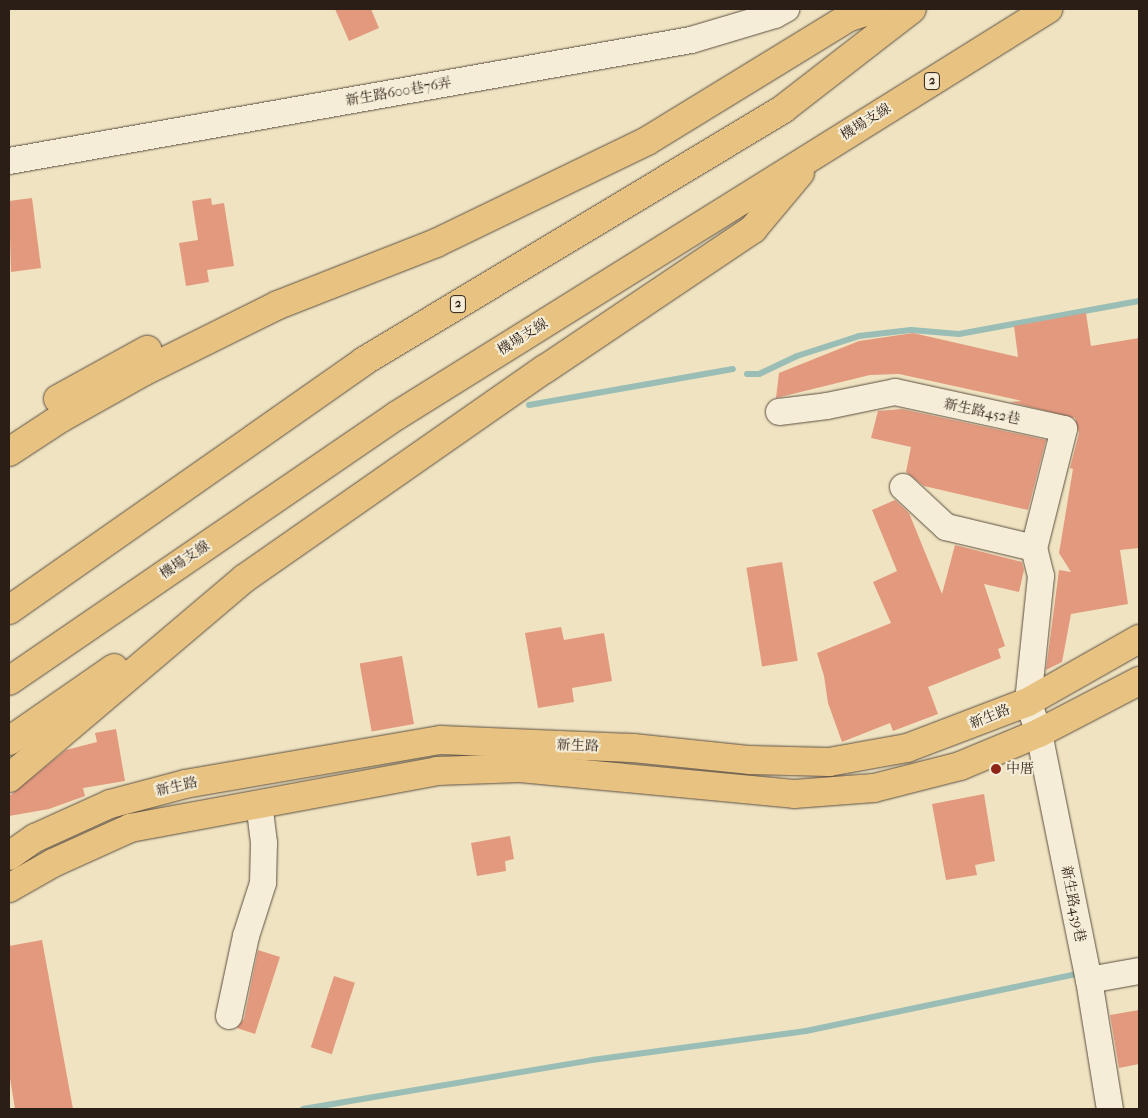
<!DOCTYPE html>
<meta charset="utf-8">
<style>
body{margin:0}
#map{position:relative;width:1148px;height:1118px;overflow:hidden;background:#efe3c1;font-family:"IM FELL French Canon","Noto Serif TC",serif}
div>[style]{position:absolute}
.stream>*{height:6px;margin:-3px;padding:0 3px;transform-origin:3px;border-radius:3px;background:#9abeb6}
.building>*{inset:0;background:#e3997e;transform-origin:0 0}
.roads{filter:drop-shadow(0 0 1px #5c4f41) drop-shadow(0 0 1px #5c4f41)}
.minor>*{height:26px;margin:-13px;padding:0 13px;transform-origin:13px;border-radius:13px;background:#f5edd7}
.major>*{height:28px;margin:-14px;padding:0 14px;transform-origin:14px;border-radius:14px;background:#e8c280}
.highway>*{height:28px;margin:-14px;padding:0 14px;transform-origin:14px;border-radius:14px;background:#e8c280}
.dots>*{width:14px;height:14px;translate:-50% -50%;box-sizing:border-box;border:2px solid #f5edd7;border-radius:50%}
span{translate:-50% -50%;white-space:nowrap;text-align:center;line-height:1.15;-webkit-text-stroke:4px #f5edd7;paint-order:stroke}
.shield-label span{padding:1px 4px;background:#f5edd7;border:1px solid;border-radius:4px;-webkit-text-stroke-width:0}
.shield-label{font-size:12px;color:#2b1e16;font-weight:700}
.street-label{font-size:14px;color:#2b1e16}
.poi-label{font-size:14px;color:#2b1e16}
.left{translate:0 -50%;text-align:left}
.frame{position:absolute;inset:0;border:10px solid #2b1e16;pointer-events:none}
</style>
<div id="map">
<div class="stream">
<i style="left:747px;top:374px;width:12px"></i>
<i style="left:759px;top:374px;width:42px;rotate:-25.3deg"></i>
<i style="left:797px;top:356px;width:65px;rotate:-17.9deg"></i>
<i style="left:859px;top:336px;width:52px;rotate:-6.6deg"></i>
<i style="left:911px;top:330px;width:48px;rotate:4.8deg"></i>
<i style="left:959px;top:334px;width:183px;rotate:-10.4deg"></i>
<i style="left:529px;top:405px;width:207px;rotate:-10deg"></i>
<i style="left:303px;top:1109px;width:293px;rotate:-9.6deg"></i>
<i style="left:592px;top:1060px;width:216px;rotate:-7.7deg"></i>
<i style="left:806px;top:1031px;width:277px;rotate:-11.9deg"></i>
</div>
<div class="building">
<i style="clip-path:polygon(335px 9px,371px 9px,379px 28px,349px 41px)"></i>
<i style="clip-path:polygon(32px 198px,41px 268px,11px 272px,9px 201px)"></i>
<i style="clip-path:polygon(211px 198px,212px 205px,224px 203px,234px 266px,207px 270px,209px 282px,186px 286px,179px 243px,198px 240px,192px 201px)"></i>
<i style="clip-path:polygon(1086px 313px,1091px 346px,1139px 338px,1139px 548px,1120px 550px,1128px 604px,1071px 614px,1062px 662px,1046px 670px,1059px 570px,1071px 572px,1059px 553px,1073px 469px,1070px 468px,1079px 433px,1075px 418px,1010px 402px,1022px 401px,899px 374px,870px 375px,776px 398px,779px 373px,859px 341px,913px 333px,1018px 357px,1014px 326px)"></i>
<i style="clip-path:polygon(902px 409px,1046px 440px,1028px 510px,924px 486px,906px 472px,911px 447px,871px 438px,878px 411px)"></i>
<i style="clip-path:polygon(895px 500px,909px 513px,942px 594px,955px 545px,1022px 562px,1024px 570px,1019px 592px,984px 584px,1005px 646px,998px 649px,1001px 658px,928px 687px,938px 714px,893px 731px,890px 723px,842px 742px,828px 703px,824px 676px,817px 653px,891px 623px,873px 582px,897px 571px,872px 510px)"></i>
<i style="left:782px;top:562px;width:100px;height:36px;rotate:81deg"></i>
<i style="clip-path:polygon(561px 627px,564px 640px,604px 633px,612px 681px,572px 688px,574px 702px,538px 708px,525px 633px)"></i>
<i style="left:402px;top:656px;width:69px;height:43px;rotate:80deg"></i>
<i style="clip-path:polygon(116px 729px,125px 781px,83px 788px,85px 796px,49px 809px,9px 816px,9px 796px,13px 793px,66px 750px,97px 742px,95px 733px)"></i>
<i style="clip-path:polygon(984px 794px,995px 861px,975px 865px,977px 875px,946px 880px,932px 804px)"></i>
<i style="clip-path:polygon(510px 836px,514px 859px,505px 861px,506px 871px,477px 876px,471px 843px)"></i>
<i style="clip-path:polygon(42px 940px,73px 1109px,15px 1109px,9px 1072px,9px 946px)"></i>
<i style="clip-path:polygon(258px 950px,280px 957px,255px 1034px,237px 1028px,244px 1019px)"></i>
<i style="left:334px;top:976px;width:22px;height:75px;rotate:18deg"></i>
<i style="clip-path:polygon(1139px 1010px,1139px 1064px,1119px 1068px,1110px 1015px)"></i>
</div>
<div class="roads">
<div class="minor">
<i style="left:9px;top:161px;width:693px;rotate:-10.06deg"></i>
<i style="left:691px;top:40px;width:88px;rotate:-16.6deg"></i>
<i style="left:775px;top:15px;width:13px;rotate:-29deg"></i>
<i style="left:779px;top:412px;width:48px;rotate:-7.1deg"></i>
<i style="left:827px;top:406px;width:69px;rotate:-11.6deg"></i>
<i style="left:895px;top:392px;width:173px;rotate:12.3deg"></i>
<i style="left:1064px;top:429px;width:123px;rotate:104.1deg"></i>
<i style="left:1034px;top:548px;width:29px;rotate:76deg"></i>
<i style="left:1041px;top:576px;width:127px;rotate:95.9deg"></i>
<i style="left:1028px;top:702px;width:33px;rotate:70deg"></i>
<i style="left:1039px;top:733px;width:252px;rotate:78.6deg"></i>
<i style="left:1089px;top:980px;width:131px;rotate:80.8deg"></i>
<i style="left:903px;top:487px;width:59px;rotate:42.9deg"></i>
<i style="left:946px;top:527px;width:90px;rotate:13.4deg"></i>
<i style="left:1089px;top:980px;width:51px;rotate:-10.2deg"></i>
<i style="left:229px;top:1016px;width:82px;rotate:-78deg"></i>
<i style="left:246px;top:936px;width:56px;rotate:-72.2deg"></i>
<i style="left:263px;top:883px;width:40px;rotate:-88.6deg"></i>
<i style="left:264px;top:843px;width:39px;rotate:-97deg"></i>
</div>
<div class="major">
<i style="left:9px;top:856px;width:32px;rotate:-35deg"></i>
<i style="left:35px;top:838px;width:82px;rotate:-24.4deg"></i>
<i style="left:110px;top:804px;width:78px;rotate:-14.9deg"></i>
<i style="left:185px;top:784px;width:260px;rotate:-9.8deg"></i>
<i style="left:441px;top:740px;width:192px;rotate:2.4deg"></i>
<i style="left:633px;top:748px;width:118px;rotate:5.9deg"></i>
<i style="left:750px;top:760px;width:79px;rotate:1.5deg"></i>
<i style="left:829px;top:762px;width:79px;rotate:-10.2deg"></i>
<i style="left:907px;top:748px;width:129px;rotate:-20.8deg"></i>
<i style="left:1028px;top:702px;width:128px;rotate:-29.6deg"></i>
<i style="left:9px;top:888px;width:51px;rotate:-29.6deg"></i>
<i style="left:53px;top:863px;width:85px;rotate:-24.4deg"></i>
<i style="left:130px;top:828px;width:312px;rotate:-10.5deg"></i>
<i style="left:437px;top:771px;width:83px;rotate:-2.1deg"></i>
<i style="left:520px;top:768px;width:275px;rotate:5.4deg"></i>
<i style="left:794px;top:794px;width:80px;rotate:-4.3deg"></i>
<i style="left:874px;top:788px;width:89px;rotate:-14.3deg"></i>
<i style="left:960px;top:766px;width:86px;rotate:-22.7deg"></i>
<i style="left:1039px;top:733px;width:113px;rotate:-27.5deg"></i>
</div>
<div class="highway">
<i style="left:58px;top:399px;width:102px;rotate:-28.8deg"></i>
<i style="left:9px;top:452px;width:62px;rotate:-33.2deg"></i>
<i style="left:61px;top:418px;width:94px;rotate:-29.3deg"></i>
<i style="left:143px;top:372px;width:151px;rotate:-26.4deg"></i>
<i style="left:278px;top:305px;width:170px;rotate:-21.4deg"></i>
<i style="left:436px;top:243px;width:234px;rotate:-25.8deg"></i>
<i style="left:647px;top:141px;width:237px;rotate:-31.5deg"></i>
<i style="left:849px;top:17px;width:28px;rotate:-17deg"></i>
<i style="left:9px;top:610px;width:434px;rotate:-35deg"></i>
<i style="left:364px;top:361px;width:489px;rotate:-31deg"></i>
<i style="left:783px;top:109px;width:163px;rotate:-37.8deg"></i>
<i style="left:9px;top:681px;width:469px;rotate:-34.4deg"></i>
<i style="left:396px;top:416px;width:769px;rotate:-31.97deg"></i>
<i style="left:9px;top:741px;width:128px;rotate:-34.8deg"></i>
<i style="left:9px;top:778px;width:309px;rotate:-40.3deg"></i>
<i style="left:245px;top:578px;width:366px;rotate:-34.9deg"></i>
<i style="left:545px;top:369px;width:251px;rotate:-33.9deg"></i>
<i style="left:753px;top:229px;width:73px;rotate:-50deg"></i>
</div>
</div>
<div class="dots">
<i style="left:996px;top:769px;background:#8f2418"></i>
</div>
<div class="shield-label">
<span style="left:932px;top:81px">2</span>
<span style="left:458px;top:304px">2</span>
</div>
<div class="street-label">
<span style="left:399px;top:92px;rotate:-10deg">新生路600巷76弄</span>
<span style="left:866px;top:122px;rotate:-32deg">機場支線</span>
<span style="left:523px;top:337px;rotate:-32deg">機場支線</span>
<span style="left:982px;top:412px;rotate:12deg">新生路452巷</span>
<span style="left:185px;top:560px;rotate:-34deg">機場支線</span>
<span style="left:990px;top:717px;rotate:-22deg">新生路</span>
<span style="left:578px;top:746px;rotate:2deg">新生路</span>
<span style="left:177px;top:787px;rotate:-13deg">新生路</span>
<span style="left:1073px;top:904px;rotate:79deg">新生路439巷</span>
</div>
<div class="poi-label">
<span class="left" style="left:1006px;top:769px">中厝</span>
</div>
<div class="frame"></div>
</div>
